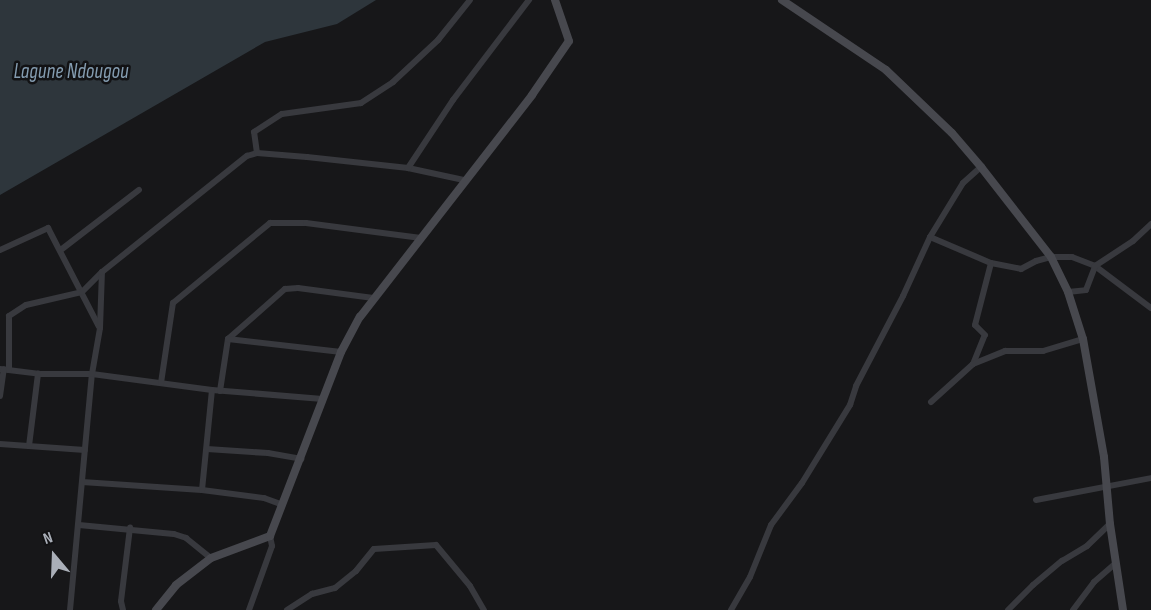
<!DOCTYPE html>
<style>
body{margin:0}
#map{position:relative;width:1151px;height:610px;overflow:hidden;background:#171719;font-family:"Sofia Sans Condensed",sans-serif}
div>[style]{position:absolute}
.water>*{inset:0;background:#2e363c}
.street>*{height:6px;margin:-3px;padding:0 3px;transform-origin:3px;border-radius:3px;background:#38393e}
.secondary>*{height:8px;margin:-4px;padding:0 4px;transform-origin:4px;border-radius:4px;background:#47484e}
span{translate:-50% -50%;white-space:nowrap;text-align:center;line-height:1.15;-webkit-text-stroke:5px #121214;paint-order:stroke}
.water-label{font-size:21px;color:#849cb0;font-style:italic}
.north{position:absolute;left:24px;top:526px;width:60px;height:60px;-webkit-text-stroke:4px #121214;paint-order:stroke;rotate:341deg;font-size:16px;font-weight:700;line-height:24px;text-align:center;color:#aaafb8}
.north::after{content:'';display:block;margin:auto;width:21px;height:27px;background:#aaafb8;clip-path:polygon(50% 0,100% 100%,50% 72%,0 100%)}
</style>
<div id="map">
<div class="water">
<i style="clip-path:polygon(0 0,376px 0,337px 24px,265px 42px,0 195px)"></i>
</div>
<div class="street">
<i style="left:257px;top:153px;width:21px;rotate:-98deg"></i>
<i style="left:254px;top:132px;width:33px;rotate:-33deg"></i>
<i style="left:282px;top:114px;width:80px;rotate:-7.9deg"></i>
<i style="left:361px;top:103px;width:38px;rotate:-33deg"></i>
<i style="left:393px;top:82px;width:62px;rotate:-43deg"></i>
<i style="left:438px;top:40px;width:51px;rotate:-51.3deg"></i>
<i style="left:408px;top:168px;width:57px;rotate:12.1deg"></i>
<i style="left:930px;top:237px;width:66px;rotate:23.1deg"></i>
<i style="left:991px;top:263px;width:31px;rotate:11deg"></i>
<i style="left:1021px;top:269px;width:17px;rotate:-28deg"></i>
<i style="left:1036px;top:261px;width:16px;rotate:-15deg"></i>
<i style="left:1051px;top:257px;width:21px"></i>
<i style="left:1072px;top:257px;width:25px;rotate:21deg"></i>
<i style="left:1095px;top:266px;width:70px;rotate:36.9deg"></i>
<i style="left:62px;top:249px;width:97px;rotate:-37.5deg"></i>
<i style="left:0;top:250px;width:53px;rotate:-24.6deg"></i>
<i style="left:48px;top:228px;width:111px;rotate:62.7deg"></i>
<i style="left:1068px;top:292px;width:18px;rotate:-6deg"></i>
<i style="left:1086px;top:290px;width:26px;rotate:-69deg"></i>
<i style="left:1095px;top:266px;width:45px;rotate:-33.3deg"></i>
<i style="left:1133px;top:241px;width:25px;rotate:-43deg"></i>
<i style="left:228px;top:339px;width:76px;rotate:-41.3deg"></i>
<i style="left:285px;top:289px;width:13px;rotate:-4deg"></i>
<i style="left:298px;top:288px;width:76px;rotate:7.6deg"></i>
<i style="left:973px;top:364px;width:31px;rotate:-68deg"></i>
<i style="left:985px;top:335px;width:14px;rotate:-135deg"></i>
<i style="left:975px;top:325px;width:64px;rotate:-75.5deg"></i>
<i style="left:0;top:369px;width:38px;rotate:7deg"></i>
<i style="left:38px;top:374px;width:54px"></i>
<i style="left:92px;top:374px;width:121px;rotate:7.6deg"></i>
<i style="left:212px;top:390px;width:111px;rotate:4.6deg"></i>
<i style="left:9px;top:370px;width:54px;rotate:-90deg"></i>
<i style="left:9px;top:316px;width:20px;rotate:-33deg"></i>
<i style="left:26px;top:305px;width:57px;rotate:-13.1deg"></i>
<i style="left:82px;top:292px;width:28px;rotate:-45deg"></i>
<i style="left:161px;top:383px;width:81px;rotate:-81.5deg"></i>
<i style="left:173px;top:303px;width:126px;rotate:-39.5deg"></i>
<i style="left:270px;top:223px;width:36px"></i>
<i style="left:306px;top:223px;width:116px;rotate:7.4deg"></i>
<i style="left:220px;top:391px;width:53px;rotate:-81.3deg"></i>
<i style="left:228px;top:339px;width:114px;rotate:6.6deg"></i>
<i style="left:0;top:396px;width:27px;rotate:-82deg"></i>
<i style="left:931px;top:402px;width:57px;rotate:-42.1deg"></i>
<i style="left:973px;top:364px;width:35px;rotate:-22deg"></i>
<i style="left:1005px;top:351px;width:38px"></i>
<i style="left:1043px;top:351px;width:42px;rotate:-16.7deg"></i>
<i style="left:0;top:444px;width:85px;rotate:4deg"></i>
<i style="left:29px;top:446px;width:73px;rotate:-82.9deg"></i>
<i style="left:207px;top:449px;width:61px;rotate:3.8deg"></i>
<i style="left:268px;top:453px;width:34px;rotate:10deg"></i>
<i style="left:82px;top:482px;width:120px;rotate:3.8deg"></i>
<i style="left:202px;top:490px;width:63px;rotate:7.4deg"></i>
<i style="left:264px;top:498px;width:20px;rotate:20deg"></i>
<i style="left:202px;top:490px;width:100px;rotate:-84.3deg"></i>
<i style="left:1036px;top:500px;width:117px;rotate:-10.8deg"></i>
<i style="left:79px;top:525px;width:95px;rotate:5.4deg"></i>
<i style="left:174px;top:534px;width:13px;rotate:18deg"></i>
<i style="left:186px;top:538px;width:32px;rotate:39deg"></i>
<i style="left:70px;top:610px;width:237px;rotate:-84.7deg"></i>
<i style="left:92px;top:374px;width:47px;rotate:-80.1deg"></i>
<i style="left:100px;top:328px;width:56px;rotate:-88deg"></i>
<i style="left:102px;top:272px;width:186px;rotate:-38.7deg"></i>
<i style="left:247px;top:156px;width:10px;rotate:-17deg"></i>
<i style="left:257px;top:153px;width:50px;rotate:4.6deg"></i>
<i style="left:307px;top:157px;width:102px;rotate:6.2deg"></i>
<i style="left:408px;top:168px;width:82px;rotate:-56.5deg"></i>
<i style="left:453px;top:100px;width:126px;rotate:-52.8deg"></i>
<i style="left:123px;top:610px;width:9px;rotate:-103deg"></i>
<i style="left:121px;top:601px;width:74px;rotate:-83deg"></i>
<i style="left:249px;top:610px;width:68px;rotate:-70.2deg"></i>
<i style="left:272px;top:546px;width:10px;rotate:-101deg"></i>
<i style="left:287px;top:610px;width:30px;rotate:-33deg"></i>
<i style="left:312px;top:594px;width:24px;rotate:-15deg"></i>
<i style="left:335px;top:588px;width:27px;rotate:-39deg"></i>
<i style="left:356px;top:571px;width:28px;rotate:-51deg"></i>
<i style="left:374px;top:549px;width:62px;rotate:-3.7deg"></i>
<i style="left:436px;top:545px;width:53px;rotate:50.3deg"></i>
<i style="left:470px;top:586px;width:28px;rotate:60deg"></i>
<i style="left:731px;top:610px;width:38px;rotate:-60deg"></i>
<i style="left:750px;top:577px;width:56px;rotate:-68deg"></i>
<i style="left:771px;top:525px;width:52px;rotate:-53.6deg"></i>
<i style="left:802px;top:483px;width:92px;rotate:-58.4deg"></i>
<i style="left:850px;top:405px;width:20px;rotate:-72deg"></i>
<i style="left:856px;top:386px;width:102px;rotate:-62.4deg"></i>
<i style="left:903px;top:296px;width:65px;rotate:-65.4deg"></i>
<i style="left:930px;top:237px;width:63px;rotate:-58.6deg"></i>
<i style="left:963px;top:183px;width:24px;rotate:-42deg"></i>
<i style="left:1008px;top:610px;width:35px;rotate:-45deg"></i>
<i style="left:1033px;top:585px;width:38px;rotate:-40deg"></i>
<i style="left:1062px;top:561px;width:29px;rotate:-31deg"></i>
<i style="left:1087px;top:546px;width:32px;rotate:-44deg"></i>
<i style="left:1073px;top:610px;width:35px;rotate:-53deg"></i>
<i style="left:1094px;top:582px;width:29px;rotate:-41deg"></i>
</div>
<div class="secondary">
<i style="left:782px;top:0;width:125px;rotate:33.9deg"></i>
<i style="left:886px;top:70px;width:91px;rotate:43.7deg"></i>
<i style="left:952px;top:133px;width:45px;rotate:49.5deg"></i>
<i style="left:981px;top:167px;width:114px;rotate:52.1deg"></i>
<i style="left:1051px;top:257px;width:39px;rotate:64deg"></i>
<i style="left:1068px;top:292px;width:49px;rotate:72.3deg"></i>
<i style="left:1083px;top:339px;width:120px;rotate:79.9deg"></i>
<i style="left:1104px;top:457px;width:67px;rotate:84.9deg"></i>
<i style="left:1110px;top:524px;width:87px;rotate:81.4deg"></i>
<i style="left:156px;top:610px;width:32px;rotate:-51deg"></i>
<i style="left:176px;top:585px;width:44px;rotate:-37.6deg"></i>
<i style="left:211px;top:558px;width:63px;rotate:-20.4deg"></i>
<i style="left:270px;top:536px;width:197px;rotate:-68.9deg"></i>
<i style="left:341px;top:352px;width:40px;rotate:-62deg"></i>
<i style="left:360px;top:317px;width:281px;rotate:-52.2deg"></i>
<i style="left:532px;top:95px;width:65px;rotate:-55.6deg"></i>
<i style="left:569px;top:41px;width:43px;rotate:-108.9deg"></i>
</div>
<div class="water-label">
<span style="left:71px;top:72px">Lagune Ndougou</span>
</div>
<div class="north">N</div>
</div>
